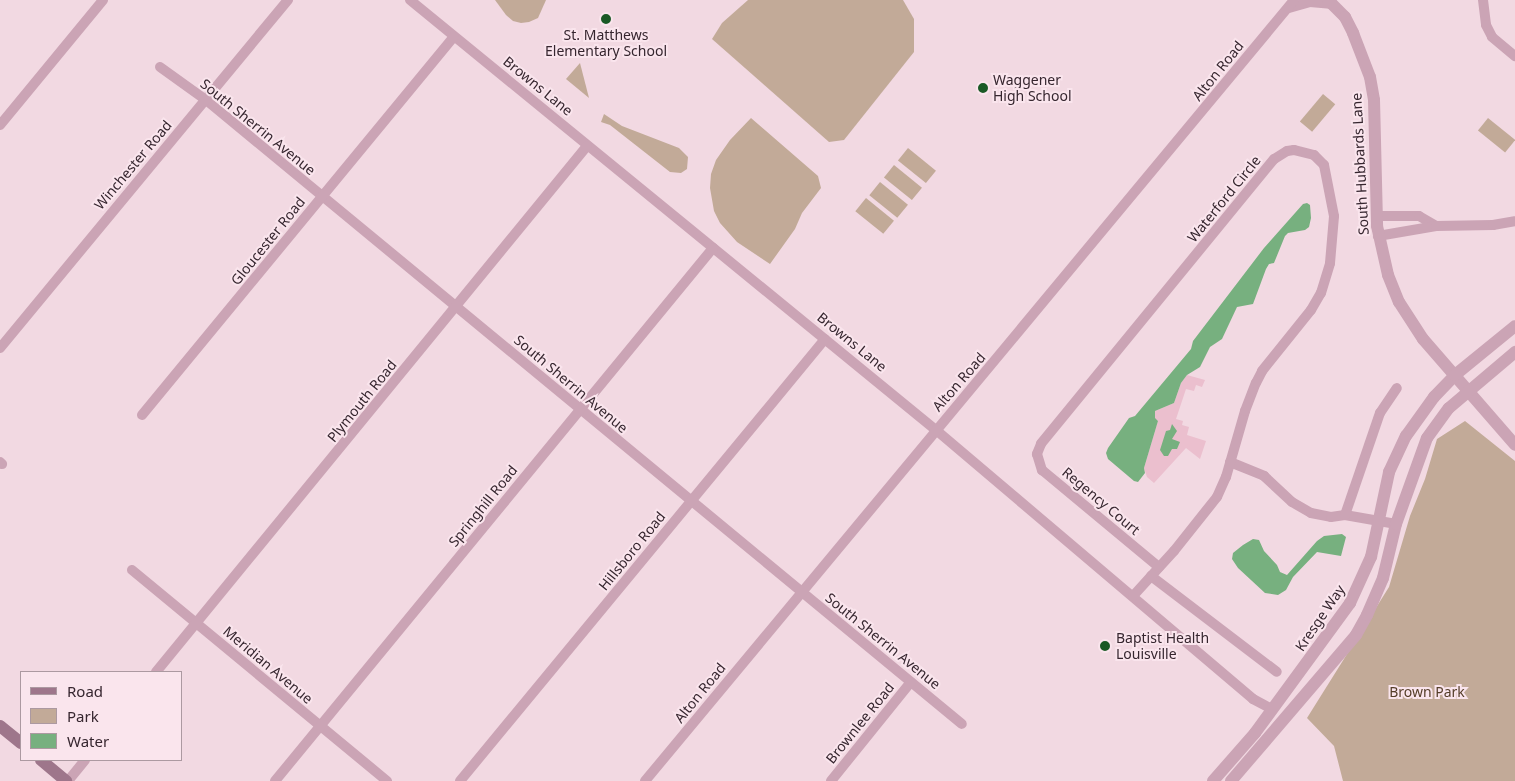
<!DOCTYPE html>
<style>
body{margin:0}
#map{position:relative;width:1515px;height:781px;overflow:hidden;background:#f2d9e2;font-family:"Noto Sans",sans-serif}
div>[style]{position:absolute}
.green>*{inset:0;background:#c2aa98;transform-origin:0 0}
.plaza>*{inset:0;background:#ebbfce}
.water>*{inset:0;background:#77b07f}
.minor>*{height:10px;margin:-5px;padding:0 5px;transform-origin:5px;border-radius:5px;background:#cba4b5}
.tertiary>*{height:12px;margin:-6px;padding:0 6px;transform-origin:6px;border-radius:6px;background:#cba4b5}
.secondary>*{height:12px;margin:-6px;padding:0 6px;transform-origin:6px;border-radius:6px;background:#9e768b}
.dots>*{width:14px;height:14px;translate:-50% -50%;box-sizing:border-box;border:2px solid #fae5ed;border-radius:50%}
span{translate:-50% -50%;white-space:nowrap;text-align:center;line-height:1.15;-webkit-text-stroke:4px #fae5ed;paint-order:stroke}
.poi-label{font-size:14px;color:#36262f}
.left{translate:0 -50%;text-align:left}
.street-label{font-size:14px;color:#36262f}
.park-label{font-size:14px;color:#553e29}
.legend{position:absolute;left:20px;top:671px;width:162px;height:90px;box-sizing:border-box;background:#fae5ed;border:1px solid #ac99a1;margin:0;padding:6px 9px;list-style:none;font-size:15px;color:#36262f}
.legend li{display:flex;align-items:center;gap:10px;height:25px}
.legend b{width:25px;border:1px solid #ac99a1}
</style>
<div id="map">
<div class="green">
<i style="clip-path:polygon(495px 0,546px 0,538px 18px,529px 22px,521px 23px,513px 21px,506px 15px)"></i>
<i style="clip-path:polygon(748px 0,903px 0,914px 19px,914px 52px,844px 140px,829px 142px,712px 39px,722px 23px)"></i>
<i style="clip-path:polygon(580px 63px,589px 98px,566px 79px)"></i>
<i style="left:1323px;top:94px;width:16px;height:36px;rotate:40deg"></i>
<i style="clip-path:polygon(604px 114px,622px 126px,679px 148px,688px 157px,687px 169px,681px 173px,670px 172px,610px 125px,601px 122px)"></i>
<i style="clip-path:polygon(751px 118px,818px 176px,821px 188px,802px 213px,795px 229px,770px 264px,737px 242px,720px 223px,714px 211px,710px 188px,711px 174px,716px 160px,730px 140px)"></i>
<i style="left:1488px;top:118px;width:35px;height:16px;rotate:39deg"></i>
<i style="left:908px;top:148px;width:36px;height:16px;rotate:39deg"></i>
<i style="left:894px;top:165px;width:36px;height:16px;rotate:39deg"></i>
<i style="left:880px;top:182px;width:36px;height:17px;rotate:39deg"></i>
<i style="left:866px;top:198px;width:36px;height:17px;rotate:39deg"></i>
<i style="clip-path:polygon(1465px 421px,1515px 461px,1515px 781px,1343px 781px,1334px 746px,1307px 718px,1389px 587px,1410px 516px,1425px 479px,1437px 439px)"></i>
</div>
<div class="plaza">
<i style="clip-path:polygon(1187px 375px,1205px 380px,1202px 387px,1196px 385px,1194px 391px,1186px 389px,1176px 419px,1183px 421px,1182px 425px,1189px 427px,1187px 435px,1206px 441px,1200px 459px,1186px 448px,1154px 483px,1147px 477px,1144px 468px,1158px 421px,1155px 419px,1155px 411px,1174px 403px,1181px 383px)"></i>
</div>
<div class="water">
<i style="clip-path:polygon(1307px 203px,1310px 205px,1311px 218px,1309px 227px,1305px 230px,1288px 233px,1285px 236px,1274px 263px,1269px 264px,1266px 269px,1253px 304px,1237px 307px,1222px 339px,1210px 347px,1200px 367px,1187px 375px,1181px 383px,1174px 403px,1155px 411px,1155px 418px,1158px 421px,1144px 468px,1145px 473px,1138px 482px,1134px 481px,1108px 459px,1106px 453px,1108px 448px,1129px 418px,1135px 416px,1191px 349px,1193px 341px,1264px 248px,1303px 204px)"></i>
<i style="clip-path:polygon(1172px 424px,1177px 431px,1172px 439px,1180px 442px,1177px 449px,1172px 449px,1168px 456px,1164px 456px,1160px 450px,1166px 431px,1170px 430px)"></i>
<i style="clip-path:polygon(1342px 534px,1346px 537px,1341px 556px,1317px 552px,1293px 577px,1286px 590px,1278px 595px,1265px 593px,1238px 568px,1232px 559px,1233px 553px,1243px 545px,1253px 539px,1259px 540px,1264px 551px,1277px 565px,1280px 572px,1287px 575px,1317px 541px,1324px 536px)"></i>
</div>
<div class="minor">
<i style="left:410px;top:0;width:679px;rotate:39.27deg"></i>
<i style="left:936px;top:430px;width:416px;rotate:40.3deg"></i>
<i style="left:1253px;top:699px;width:21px;rotate:28deg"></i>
<i style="left:1483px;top:0;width:25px;rotate:83deg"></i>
<i style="left:1486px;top:25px;width:13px;rotate:63deg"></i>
<i style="left:1492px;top:37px;width:30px;rotate:40deg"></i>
<i style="left:1289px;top:8px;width:22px;rotate:-16deg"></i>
<i style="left:1310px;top:2px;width:23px;rotate:5deg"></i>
<i style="left:160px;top:67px;width:57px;rotate:35.7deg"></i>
<i style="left:206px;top:100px;width:980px;rotate:39.54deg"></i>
<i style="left:0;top:125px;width:162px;rotate:-50.5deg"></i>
<i style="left:1376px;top:216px;width:43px"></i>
<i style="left:1419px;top:216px;width:20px;rotate:30deg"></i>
<i style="left:1436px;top:226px;width:59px;rotate:170.2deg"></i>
<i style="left:1436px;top:226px;width:57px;rotate:-1deg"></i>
<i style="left:1493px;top:225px;width:22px;rotate:-10deg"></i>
<i style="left:0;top:348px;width:452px;rotate:-50.4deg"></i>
<i style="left:142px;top:415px;width:490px;rotate:-50.5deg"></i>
<i style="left:0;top:462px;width:3px;rotate:45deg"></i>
<i style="left:1230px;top:462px;width:37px;rotate:22deg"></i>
<i style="left:1264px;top:476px;width:38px;rotate:43deg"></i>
<i style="left:1292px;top:502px;width:22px;rotate:30deg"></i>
<i style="left:1311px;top:513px;width:20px;rotate:11deg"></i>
<i style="left:1331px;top:517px;width:14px;rotate:-8deg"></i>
<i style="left:1345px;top:515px;width:52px;rotate:10deg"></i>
<i style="left:1345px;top:515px;width:108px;rotate:-71.1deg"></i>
<i style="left:1380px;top:413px;width:30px;rotate:-56deg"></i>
<i style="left:132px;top:570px;width:331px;rotate:39.6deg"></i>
<i style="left:1151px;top:576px;width:158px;rotate:37.3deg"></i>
<i style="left:1133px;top:596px;width:61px;rotate:-47.7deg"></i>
<i style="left:1174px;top:551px;width:69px;rotate:-51.5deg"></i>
<i style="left:1217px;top:497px;width:22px;rotate:-66deg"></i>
<i style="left:1226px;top:477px;width:69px;rotate:-73.9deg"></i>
<i style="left:1245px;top:411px;width:30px;rotate:-69deg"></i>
<i style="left:1256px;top:383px;width:13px;rotate:-63deg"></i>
<i style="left:1262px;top:371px;width:78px;rotate:-51.2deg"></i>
<i style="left:1311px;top:310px;width:20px;rotate:-60deg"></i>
<i style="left:1321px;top:293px;width:31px;rotate:-73deg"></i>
<i style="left:1330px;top:263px;width:47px;rotate:-85.1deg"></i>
<i style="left:1334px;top:216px;width:52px;rotate:-101.1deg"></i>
<i style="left:1324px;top:165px;width:14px;rotate:-135deg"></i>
<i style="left:1314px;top:155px;width:21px;rotate:-166deg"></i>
<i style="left:1294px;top:150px;width:7px;rotate:172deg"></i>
<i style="left:1287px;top:151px;width:15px;rotate:148deg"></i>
<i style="left:1274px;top:159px;width:368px;rotate:129.3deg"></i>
<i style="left:1041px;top:444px;width:11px;rotate:112deg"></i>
<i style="left:1037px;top:454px;width:17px;rotate:73deg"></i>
<i style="left:1042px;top:470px;width:152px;rotate:39.7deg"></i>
<i style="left:156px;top:672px;width:680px;rotate:-50.67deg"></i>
<i style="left:68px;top:781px;width:27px;rotate:-51deg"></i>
<i style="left:275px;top:781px;width:690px;rotate:-50.59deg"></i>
<i style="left:460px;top:781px;width:573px;rotate:-50.45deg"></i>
<i style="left:645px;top:781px;width:1015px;rotate:-50.27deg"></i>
<i style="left:831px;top:781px;width:127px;rotate:-51.1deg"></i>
</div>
<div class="tertiary">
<i style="left:1328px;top:0;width:24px;rotate:45deg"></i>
<i style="left:1345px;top:17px;width:18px;rotate:63deg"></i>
<i style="left:1353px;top:33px;width:47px;rotate:68.9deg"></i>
<i style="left:1370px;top:77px;width:23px;rotate:80deg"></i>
<i style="left:1374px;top:100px;width:126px;rotate:88.6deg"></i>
<i style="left:1377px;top:226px;width:50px;rotate:77.3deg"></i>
<i style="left:1388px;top:275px;width:29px;rotate:68deg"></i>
<i style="left:1399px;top:302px;width:44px;rotate:57deg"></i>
<i style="left:1423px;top:339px;width:140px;rotate:49deg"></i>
<i style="left:1213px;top:781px;width:64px;rotate:-48.8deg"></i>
<i style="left:1255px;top:733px;width:161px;rotate:-53.8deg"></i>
<i style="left:1350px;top:603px;width:51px;rotate:-65.5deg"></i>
<i style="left:1371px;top:557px;width:87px;rotate:-78deg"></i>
<i style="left:1389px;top:472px;width:40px;rotate:-65deg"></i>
<i style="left:1406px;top:436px;width:48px;rotate:-54.3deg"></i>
<i style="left:1434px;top:397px;width:30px;rotate:-46deg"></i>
<i style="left:1455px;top:375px;width:77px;rotate:-39.2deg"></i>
<i style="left:1231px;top:781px;width:192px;rotate:-49.4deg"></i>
<i style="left:1356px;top:635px;width:23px;rotate:-61deg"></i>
<i style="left:1367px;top:615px;width:40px;rotate:-66.6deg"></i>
<i style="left:1383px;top:578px;width:56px;rotate:-76.5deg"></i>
<i style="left:1396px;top:524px;width:91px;rotate:-70.2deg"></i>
<i style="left:1427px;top:438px;width:37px;rotate:-54deg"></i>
<i style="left:1449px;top:408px;width:87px;rotate:-40.3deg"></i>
</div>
<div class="secondary">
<i style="left:0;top:726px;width:27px;rotate:39deg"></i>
<i style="left:41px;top:760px;width:33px;rotate:40deg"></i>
</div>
<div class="dots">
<i style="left:606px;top:19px;background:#1a5925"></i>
<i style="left:983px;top:88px;background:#1a5925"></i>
<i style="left:1105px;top:646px;background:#1a5925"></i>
</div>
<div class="poi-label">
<span style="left:606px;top:43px">St. Matthews<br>Elementary School</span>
<span class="left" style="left:993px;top:88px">Waggener<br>High School</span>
<span class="left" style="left:1116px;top:646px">Baptist Health<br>Louisville</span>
</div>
<div class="street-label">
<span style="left:1218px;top:71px;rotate:-51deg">Alton Road</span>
<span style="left:538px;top:86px;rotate:39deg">Browns Lane</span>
<span style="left:258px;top:127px;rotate:39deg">South Sherrin Avenue</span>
<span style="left:1360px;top:164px;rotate:-93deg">South Hubbards Lane</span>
<span style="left:133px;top:165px;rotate:-50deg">Winchester Road</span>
<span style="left:1224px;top:199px;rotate:-51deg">Waterford Circle</span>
<span style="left:268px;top:241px;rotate:-51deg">Gloucester Road</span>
<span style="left:852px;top:342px;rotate:39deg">Browns Lane</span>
<span style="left:959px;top:382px;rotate:-49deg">Alton Road</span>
<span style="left:571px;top:384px;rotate:40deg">South Sherrin Avenue</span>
<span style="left:362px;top:401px;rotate:-51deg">Plymouth Road</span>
<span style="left:1101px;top:501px;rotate:40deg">Regency Court</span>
<span style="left:483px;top:506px;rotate:-51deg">Springhill Road</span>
<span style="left:632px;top:551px;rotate:-51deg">Hillsboro Road</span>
<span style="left:1320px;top:618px;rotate:-56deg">Kresge Way</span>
<span style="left:883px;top:641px;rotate:39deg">South Sherrin Avenue</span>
<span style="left:268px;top:665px;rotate:40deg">Meridian Avenue</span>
<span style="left:700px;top:693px;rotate:-51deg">Alton Road</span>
<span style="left:860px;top:723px;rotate:-51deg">Brownlee Road</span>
</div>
<div class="park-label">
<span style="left:1427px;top:692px">Brown Park</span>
</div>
<ul class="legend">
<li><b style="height:6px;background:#9e768b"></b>Road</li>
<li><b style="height:14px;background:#c2aa98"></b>Park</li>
<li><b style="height:14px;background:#77b07f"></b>Water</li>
</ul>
</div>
